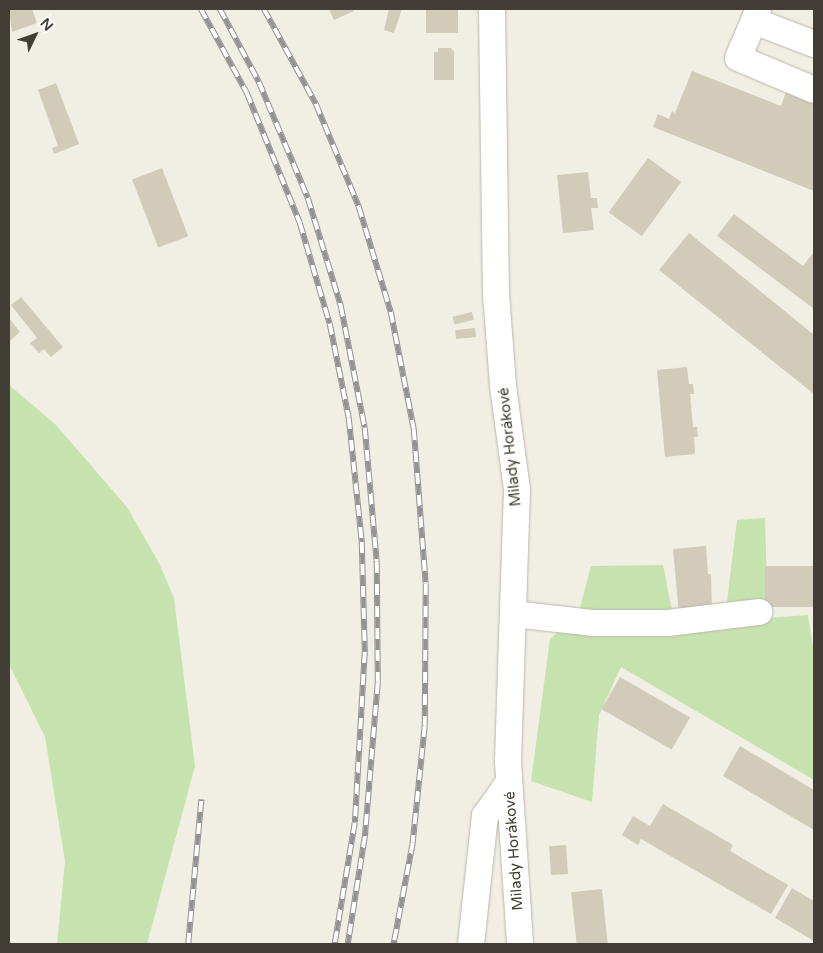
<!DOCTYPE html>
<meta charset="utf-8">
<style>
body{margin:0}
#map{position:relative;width:823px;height:953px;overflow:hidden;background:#f1eee4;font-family:"Varela Round",sans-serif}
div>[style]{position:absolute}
.green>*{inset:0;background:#c6e3af}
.building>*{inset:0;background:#d1cbba;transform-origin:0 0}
.roads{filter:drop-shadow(0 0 1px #bbb6a8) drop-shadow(0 0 1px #bbb6a8)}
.minor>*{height:26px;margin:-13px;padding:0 13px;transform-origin:13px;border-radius:13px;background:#fff}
.rail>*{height:5.5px;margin-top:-2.75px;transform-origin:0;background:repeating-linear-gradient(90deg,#fff 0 11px,#939393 0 22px);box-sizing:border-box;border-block:1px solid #939393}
span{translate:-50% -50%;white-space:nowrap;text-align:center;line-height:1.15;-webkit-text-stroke:4px #fff;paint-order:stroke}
.street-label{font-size:15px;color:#423e35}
.frame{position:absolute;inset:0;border:10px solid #423e35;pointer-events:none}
.north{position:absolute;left:10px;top:10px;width:50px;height:50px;-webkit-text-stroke:4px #fff;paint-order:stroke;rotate:48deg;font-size:14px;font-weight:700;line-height:20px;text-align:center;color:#423e35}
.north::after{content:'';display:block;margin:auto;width:18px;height:22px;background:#423e35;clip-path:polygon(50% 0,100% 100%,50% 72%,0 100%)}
</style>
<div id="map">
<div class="green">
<i style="clip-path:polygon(9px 385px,55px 424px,127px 507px,159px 563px,174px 598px,195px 766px,147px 944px,57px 944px,65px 861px,45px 737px,9px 664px)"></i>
<i style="clip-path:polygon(765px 518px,768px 618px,808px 615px,814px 655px,814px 780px,621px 667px,599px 715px,592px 802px,531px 781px,550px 639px,578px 616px,591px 566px,663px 565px,674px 621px,725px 618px,737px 520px)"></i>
</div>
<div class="building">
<i style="clip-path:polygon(9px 9px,32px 9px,37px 23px,12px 32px)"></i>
<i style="clip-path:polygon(329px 9px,353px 9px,354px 11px,334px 20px)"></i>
<i style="clip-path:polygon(389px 9px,402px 9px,394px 33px,384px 30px)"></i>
<i style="left:426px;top:9px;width:32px;height:24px"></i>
<i style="clip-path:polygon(438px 48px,451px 48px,454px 52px,454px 80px,434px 80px,434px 52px,438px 52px)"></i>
<i style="clip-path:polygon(692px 71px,781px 106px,786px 92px,814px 103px,814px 191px,653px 127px,658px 114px,669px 119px,672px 111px,675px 113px)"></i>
<i style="clip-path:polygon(56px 83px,79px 144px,54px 154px,52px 148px,58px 146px,38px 90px)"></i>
<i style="left:648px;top:158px;width:41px;height:67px;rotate:36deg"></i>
<i style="left:162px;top:168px;width:73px;height:32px;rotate:69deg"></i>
<i style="clip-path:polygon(588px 172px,591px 198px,597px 198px,598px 208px,591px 208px,594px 230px,563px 233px,557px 175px)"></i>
<i style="clip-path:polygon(734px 214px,803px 266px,814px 252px,814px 309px,717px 236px)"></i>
<i style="clip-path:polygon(689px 233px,814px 335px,814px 394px,659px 270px)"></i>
<i style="clip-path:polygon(21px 297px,63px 347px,51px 357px,44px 349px,39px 353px,30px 343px,37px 338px,11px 305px)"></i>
<i style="left:472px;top:312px;width:8px;height:20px;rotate:76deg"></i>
<i style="clip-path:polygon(9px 318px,20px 332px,10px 341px,9px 340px)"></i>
<i style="left:475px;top:328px;width:9px;height:20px;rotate:84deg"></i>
<i style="clip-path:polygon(687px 367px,689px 384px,693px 384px,694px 394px,690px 394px,693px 427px,697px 427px,698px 437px,694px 437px,695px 454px,665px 457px,657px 370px)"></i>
<i style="clip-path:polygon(706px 546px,708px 574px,711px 574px,712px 612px,679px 615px,673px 549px)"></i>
<i style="left:814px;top:566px;width:41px;height:49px;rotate:90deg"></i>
<i style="left:620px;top:677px;width:81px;height:37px;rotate:30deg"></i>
<i style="clip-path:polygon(740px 746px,814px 790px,814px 830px,723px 776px)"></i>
<i style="clip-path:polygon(663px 804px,733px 845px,730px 851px,788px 885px,771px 914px,641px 839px,638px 845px,622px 835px,633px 816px,650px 826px)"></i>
<i style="left:566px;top:845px;width:29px;height:17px;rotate:86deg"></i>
<i style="clip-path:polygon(792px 888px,814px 901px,814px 941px,775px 918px)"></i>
<i style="left:602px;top:889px;width:55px;height:31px;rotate:84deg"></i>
</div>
<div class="roads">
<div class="minor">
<i style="left:492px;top:9px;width:285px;rotate:89.2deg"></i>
<i style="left:496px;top:294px;width:92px;rotate:85.6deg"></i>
<i style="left:503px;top:386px;width:104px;rotate:82.3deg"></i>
<i style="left:517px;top:489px;width:273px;rotate:91.9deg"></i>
<i style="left:508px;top:762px;width:182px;rotate:86.2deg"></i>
<i style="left:758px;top:9px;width:13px;rotate:108deg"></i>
<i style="left:754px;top:21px;width:64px;rotate:21deg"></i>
<i style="left:754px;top:21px;width:40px;rotate:113.4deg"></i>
<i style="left:738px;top:58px;width:82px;rotate:22.8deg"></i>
<i style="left:514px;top:614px;width:80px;rotate:6.5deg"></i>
<i style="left:593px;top:623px;width:75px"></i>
<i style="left:668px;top:623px;width:92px;rotate:-6.9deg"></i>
<i style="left:471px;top:944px;width:129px;rotate:-83.8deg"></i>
<i style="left:485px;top:816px;width:42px;rotate:-54.8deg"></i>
</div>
</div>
<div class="rail">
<i style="left:201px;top:9px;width:96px;rotate:61.3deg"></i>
<i style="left:247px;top:93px;width:140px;rotate:67.8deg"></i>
<i style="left:300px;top:223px;width:105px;rotate:73.5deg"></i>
<i style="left:330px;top:324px;width:96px;rotate:78.6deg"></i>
<i style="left:349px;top:418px;width:125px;rotate:84deg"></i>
<i style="left:362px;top:542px;width:110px;rotate:88.4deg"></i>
<i style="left:365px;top:652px;width:171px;rotate:93.3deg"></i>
<i style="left:355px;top:823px;width:123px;rotate:99.4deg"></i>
<i style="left:220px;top:9px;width:83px;rotate:61.9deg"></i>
<i style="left:259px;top:82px;width:126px;rotate:67.1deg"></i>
<i style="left:308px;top:198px;width:113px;rotate:73deg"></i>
<i style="left:341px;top:306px;width:124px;rotate:78.9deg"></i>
<i style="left:365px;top:428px;width:135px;rotate:84.9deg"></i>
<i style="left:377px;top:562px;width:121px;rotate:89.5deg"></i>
<i style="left:378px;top:683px;width:155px;rotate:94.8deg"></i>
<i style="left:365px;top:837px;width:108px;rotate:99deg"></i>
<i style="left:264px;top:9px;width:108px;rotate:61.3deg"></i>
<i style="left:316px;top:104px;width:112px;rotate:67.3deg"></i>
<i style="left:359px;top:207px;width:110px;rotate:73.1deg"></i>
<i style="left:391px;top:312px;width:119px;rotate:78.9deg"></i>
<i style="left:414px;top:429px;width:155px;rotate:85.6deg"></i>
<i style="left:426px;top:584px;width:142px;rotate:90.4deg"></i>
<i style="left:425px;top:726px;width:118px;rotate:95.9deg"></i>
<i style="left:413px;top:843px;width:103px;rotate:100.7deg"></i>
<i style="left:188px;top:944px;width:145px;rotate:-84.8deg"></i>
</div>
<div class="street-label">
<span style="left:510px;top:447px;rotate:-96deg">Milady Horákové</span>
<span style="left:514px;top:851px;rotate:-94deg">Milady Horákové</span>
</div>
<div class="frame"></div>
<div class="north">N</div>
</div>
